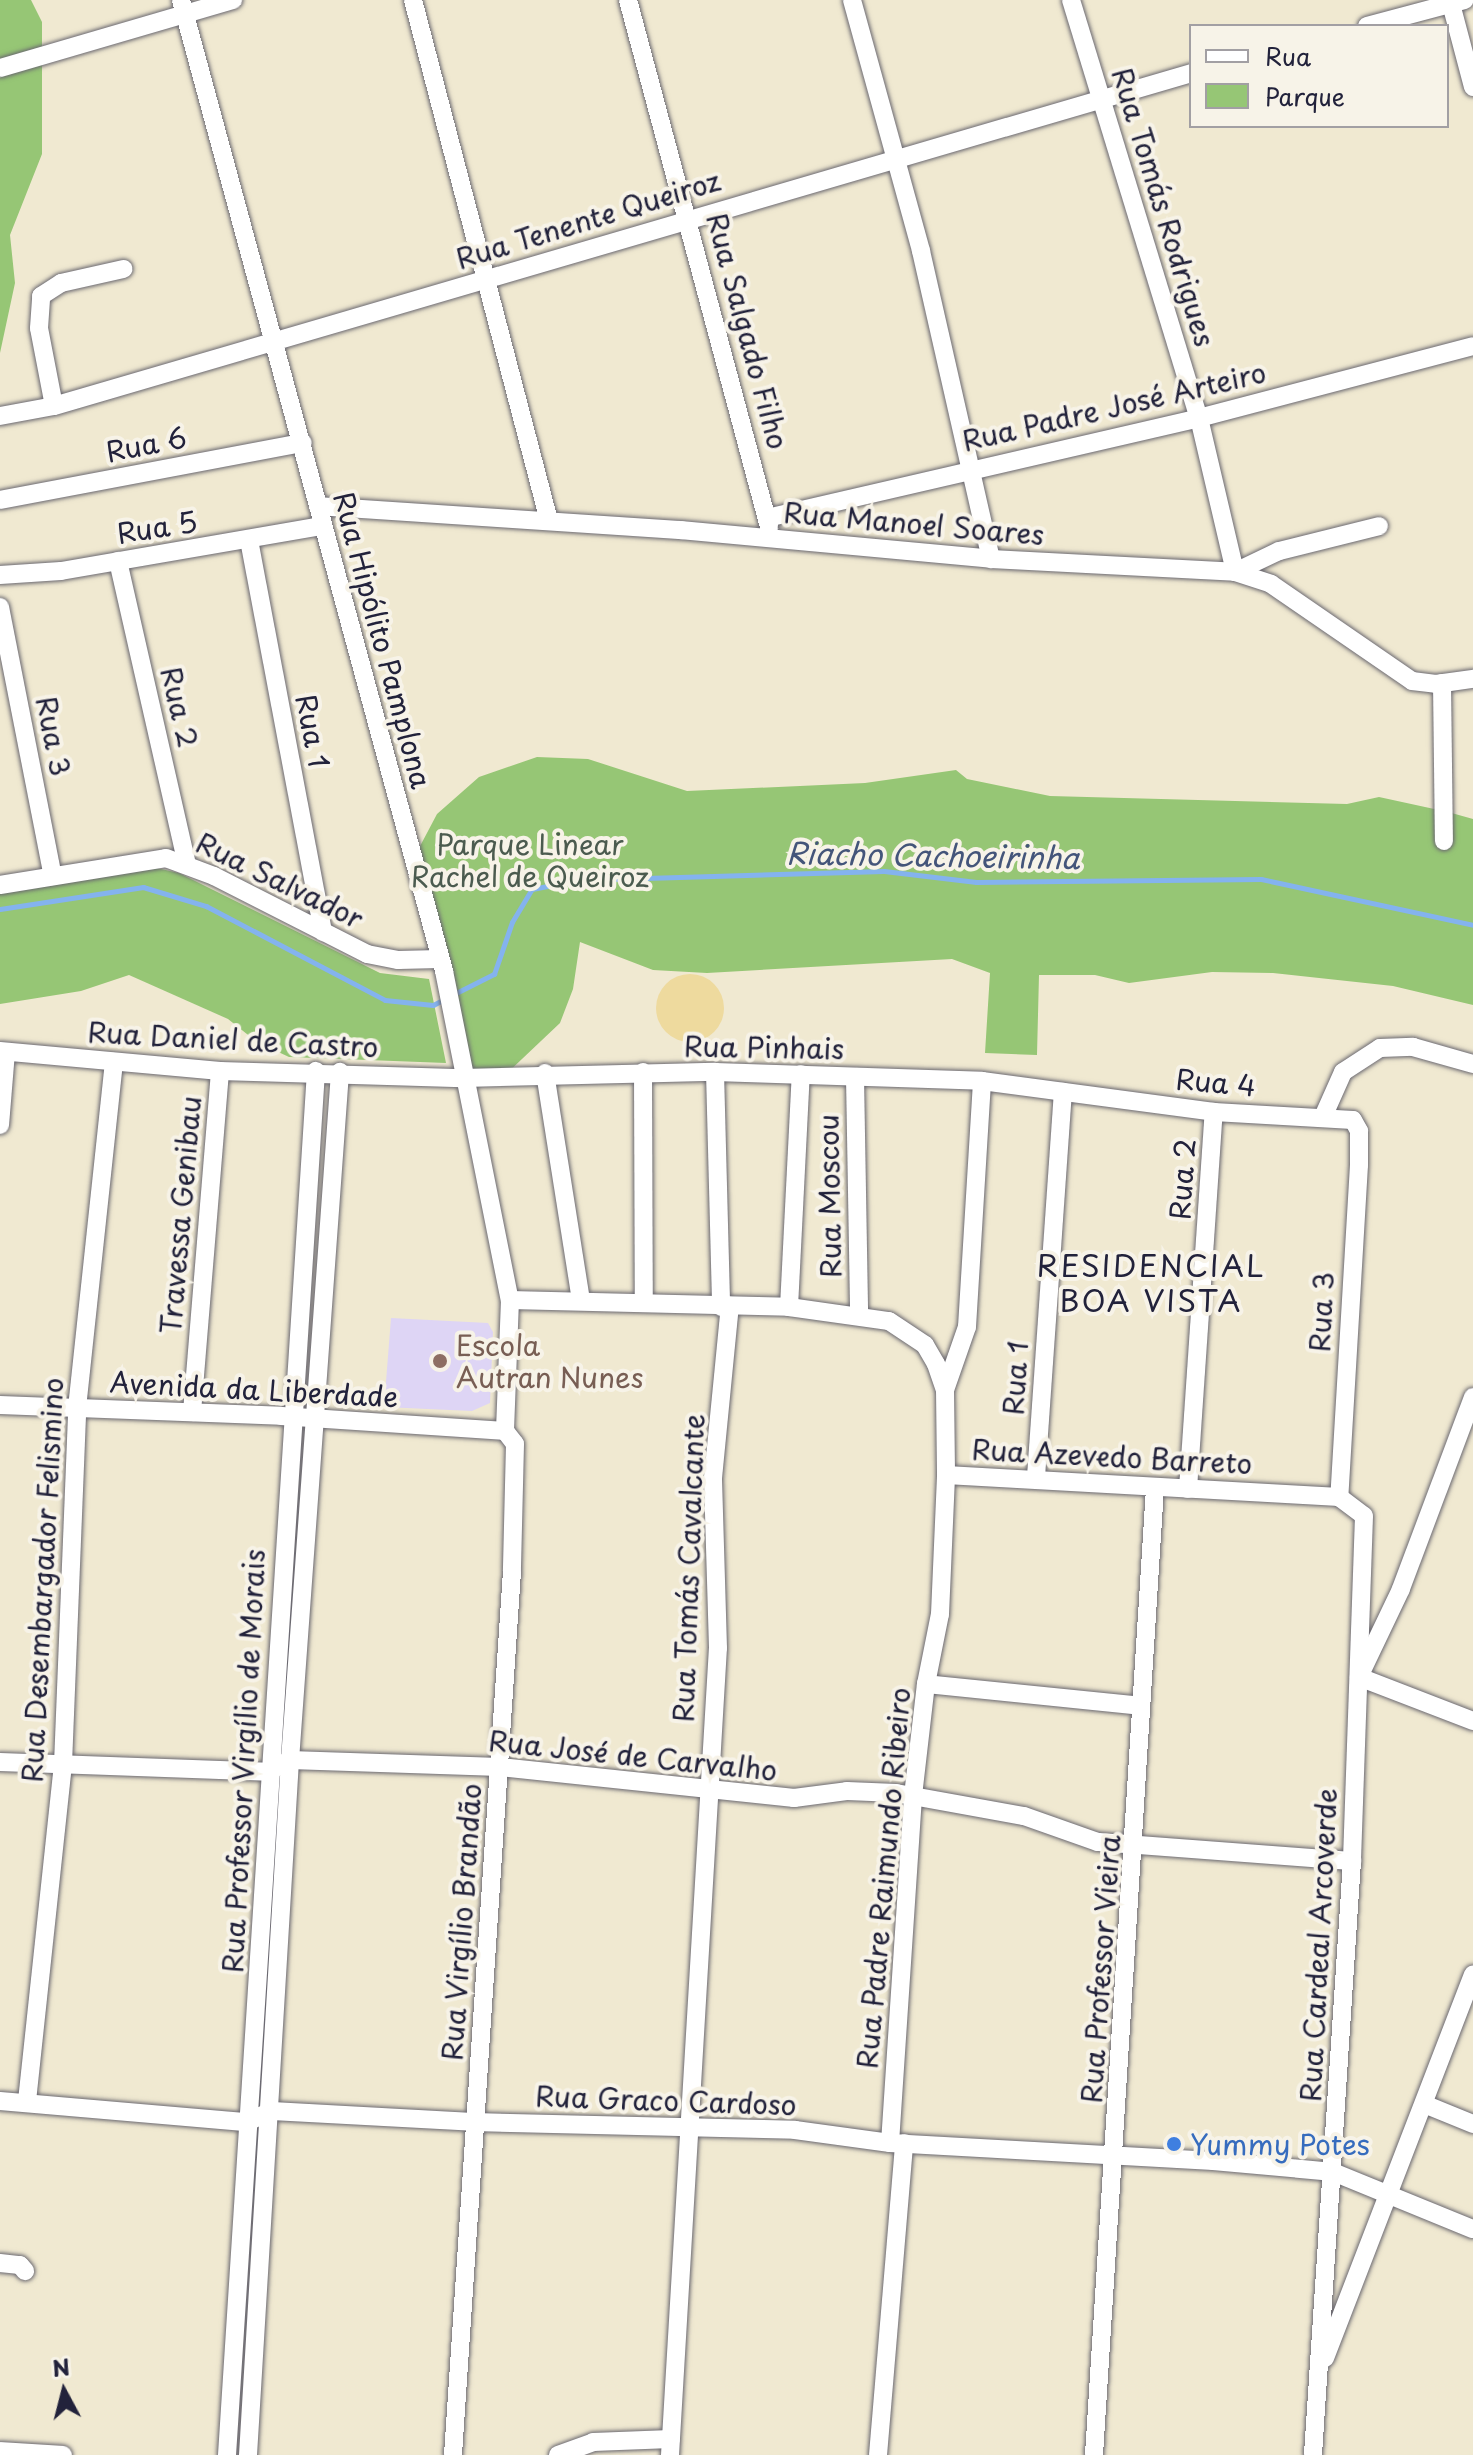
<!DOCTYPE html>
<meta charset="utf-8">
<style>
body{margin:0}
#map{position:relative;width:1473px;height:2455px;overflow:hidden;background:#f0e9d1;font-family:"Playpen Sans",sans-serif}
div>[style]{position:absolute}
.built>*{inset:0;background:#ded5f5}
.green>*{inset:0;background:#96c675}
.sand>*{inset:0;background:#eeda9e}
.round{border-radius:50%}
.stream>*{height:5px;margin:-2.5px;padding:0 2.5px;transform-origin:2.5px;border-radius:2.5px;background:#84b3ee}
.roads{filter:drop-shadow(0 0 2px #6a6870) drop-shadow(0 0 2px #6a6870)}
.street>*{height:18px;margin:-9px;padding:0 9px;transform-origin:9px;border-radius:9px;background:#fff}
.dots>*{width:22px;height:22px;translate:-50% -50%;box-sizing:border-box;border:4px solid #f7f3e8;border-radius:50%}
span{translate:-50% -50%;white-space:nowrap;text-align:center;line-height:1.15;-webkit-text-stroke:8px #f7f3e8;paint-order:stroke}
.street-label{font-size:28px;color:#22223b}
.park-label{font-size:28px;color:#4b5b4f}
.education-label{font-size:28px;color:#785e54}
.left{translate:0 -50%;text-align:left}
.shop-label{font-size:28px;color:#366cbe}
.water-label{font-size:30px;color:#44557a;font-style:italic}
.neighbourhood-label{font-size:30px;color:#22223b;letter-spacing:2px}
.legend{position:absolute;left:1189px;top:24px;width:260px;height:104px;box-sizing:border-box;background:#f7f3e8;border:2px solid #a29fa3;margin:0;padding:10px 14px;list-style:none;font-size:24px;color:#22223b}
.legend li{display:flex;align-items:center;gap:16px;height:40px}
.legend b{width:40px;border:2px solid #a29fa3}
.north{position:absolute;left:24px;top:2351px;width:80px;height:80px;-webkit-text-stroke:6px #f7f3e8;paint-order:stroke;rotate:353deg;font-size:22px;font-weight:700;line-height:32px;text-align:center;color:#22223b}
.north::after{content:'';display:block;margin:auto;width:28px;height:36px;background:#22223b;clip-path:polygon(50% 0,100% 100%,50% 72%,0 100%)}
</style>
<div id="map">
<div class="built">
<i style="clip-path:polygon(391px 1318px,488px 1323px,493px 1332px,490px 1403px,472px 1411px,384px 1407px)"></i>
</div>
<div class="green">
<i style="clip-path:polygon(0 0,31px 0,42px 22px,42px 154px,10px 235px,15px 283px,0 353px)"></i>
<i style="clip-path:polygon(537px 757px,588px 759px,687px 791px,865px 783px,956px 770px,967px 779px,1050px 796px,1347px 804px,1379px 797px,1448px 812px,1473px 819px,1473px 1005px,1393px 986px,1273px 973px,1212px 972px,1129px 983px,1095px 975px,1039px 975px,1037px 1055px,985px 1053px,990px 973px,952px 959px,707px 973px,653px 970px,580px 942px,573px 989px,560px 1023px,504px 1076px,474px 1080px,418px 850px,437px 814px,479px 777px)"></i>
<i style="clip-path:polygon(152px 867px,179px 873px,380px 973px,429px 979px,446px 1063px,289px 1057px,257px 1042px,228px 1019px,129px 975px,81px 991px,0 1004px,0 891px)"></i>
</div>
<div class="sand">
<i class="round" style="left:656px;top:974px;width:68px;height:68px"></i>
</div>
<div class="stream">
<i style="left:0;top:909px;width:145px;rotate:-8.7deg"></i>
<i style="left:143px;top:887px;width:66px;rotate:16.8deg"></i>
<i style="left:206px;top:906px;width:202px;rotate:27.7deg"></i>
<i style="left:385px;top:1000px;width:48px;rotate:5.9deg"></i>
<i style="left:433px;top:1005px;width:13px;rotate:-27deg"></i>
<i style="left:454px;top:994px;width:45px;rotate:-26.6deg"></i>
<i style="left:494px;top:974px;width:55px;rotate:-70.9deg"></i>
<i style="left:512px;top:922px;width:39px;rotate:-59deg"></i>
<i style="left:532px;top:889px;width:47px;rotate:-11.1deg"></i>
<i style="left:578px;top:880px;width:306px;rotate:-1.7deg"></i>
<i style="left:884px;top:871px;width:93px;rotate:6.8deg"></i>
<i style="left:976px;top:882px;width:285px;rotate:-0.6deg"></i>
<i style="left:1261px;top:879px;width:217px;rotate:12.2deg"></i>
</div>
<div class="roads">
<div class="street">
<i style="left:181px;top:0;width:1006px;rotate:74.84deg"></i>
<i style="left:444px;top:971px;width:336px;rotate:78.7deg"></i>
<i style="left:510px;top:1300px;width:131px;rotate:92.2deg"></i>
<i style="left:505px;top:1431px;width:16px;rotate:52deg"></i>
<i style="left:515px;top:1444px;width:127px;rotate:91.4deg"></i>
<i style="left:512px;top:1571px;width:886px;rotate:93.82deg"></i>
<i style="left:413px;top:0;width:538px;rotate:75.37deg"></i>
<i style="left:628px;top:0;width:546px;rotate:75.02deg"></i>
<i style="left:852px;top:0;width:260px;rotate:74.6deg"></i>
<i style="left:921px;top:251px;width:316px;rotate:77.2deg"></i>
<i style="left:1071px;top:0;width:437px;rotate:73deg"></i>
<i style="left:1199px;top:418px;width:158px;rotate:76.8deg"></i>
<i style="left:1235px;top:572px;width:49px;rotate:-25.5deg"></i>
<i style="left:1279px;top:551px;width:103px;rotate:-14deg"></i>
<i style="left:1450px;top:0;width:90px;rotate:75.2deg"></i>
<i style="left:1367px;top:26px;width:101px;rotate:-14.9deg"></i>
<i style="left:0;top:68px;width:243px;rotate:-16.3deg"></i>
<i style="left:54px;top:406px;width:79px;rotate:-100.9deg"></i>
<i style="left:39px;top:328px;width:32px;rotate:-86deg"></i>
<i style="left:41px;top:296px;width:24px;rotate:-33deg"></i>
<i style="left:61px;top:283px;width:64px;rotate:-12.7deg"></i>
<i style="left:0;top:416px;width:55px;rotate:-10.5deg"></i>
<i style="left:54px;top:406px;width:1185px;rotate:-16.32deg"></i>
<i style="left:0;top:500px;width:308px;rotate:-10.7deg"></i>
<i style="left:318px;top:506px;width:364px;rotate:3.8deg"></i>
<i style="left:681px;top:530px;width:311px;rotate:5.3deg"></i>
<i style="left:991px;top:559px;width:244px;rotate:3deg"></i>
<i style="left:1235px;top:572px;width:38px;rotate:18deg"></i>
<i style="left:1271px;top:584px;width:171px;rotate:34.5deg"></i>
<i style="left:1412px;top:681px;width:24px;rotate:7deg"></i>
<i style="left:1436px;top:684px;width:37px;rotate:-8deg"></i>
<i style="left:767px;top:518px;width:443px;rotate:-13deg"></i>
<i style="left:1199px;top:418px;width:283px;rotate:-14.7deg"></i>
<i style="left:249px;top:540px;width:399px;rotate:79.3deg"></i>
<i style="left:118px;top:561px;width:311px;rotate:77.2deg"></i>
<i style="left:0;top:575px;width:61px;rotate:-3.8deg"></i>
<i style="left:61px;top:571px;width:265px;rotate:-9.8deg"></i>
<i style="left:0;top:607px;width:274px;rotate:78.9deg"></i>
<i style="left:1442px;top:683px;width:158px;rotate:89.3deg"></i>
<i style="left:0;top:885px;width:168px;rotate:-9.2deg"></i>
<i style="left:166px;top:858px;width:51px;rotate:20.6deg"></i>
<i style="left:214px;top:876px;width:172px;rotate:27deg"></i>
<i style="left:367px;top:954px;width:32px;rotate:11deg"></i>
<i style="left:398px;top:960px;width:42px;rotate:-1.4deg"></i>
<i style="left:0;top:1051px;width:221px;rotate:5.2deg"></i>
<i style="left:220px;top:1071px;width:243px;rotate:1.7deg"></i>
<i style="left:463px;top:1078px;width:252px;rotate:-1.4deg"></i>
<i style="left:715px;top:1072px;width:267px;rotate:1.9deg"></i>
<i style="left:982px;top:1081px;width:234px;rotate:7.6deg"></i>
<i style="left:1214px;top:1112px;width:139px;rotate:3.3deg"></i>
<i style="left:1353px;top:1120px;width:13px;rotate:61deg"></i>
<i style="left:1359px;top:1131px;width:34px;rotate:90deg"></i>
<i style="left:1359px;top:1165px;width:333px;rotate:93.4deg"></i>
<i style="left:643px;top:1072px;width:230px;rotate:89.8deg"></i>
<i style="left:715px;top:1072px;width:235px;rotate:88.5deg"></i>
<i style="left:545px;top:1073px;width:230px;rotate:81deg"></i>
<i style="left:855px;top:1077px;width:237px;rotate:89deg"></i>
<i style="left:1323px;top:1117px;width:49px;rotate:-66deg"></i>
<i style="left:1343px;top:1072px;width:44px;rotate:-33deg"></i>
<i style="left:1380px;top:1048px;width:33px;rotate:-2deg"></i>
<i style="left:1413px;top:1047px;width:62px;rotate:15.8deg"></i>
<i style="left:0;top:1125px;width:73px;rotate:-85.3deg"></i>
<i style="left:510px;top:1300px;width:279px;rotate:1.4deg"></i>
<i style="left:789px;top:1307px;width:101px;rotate:8deg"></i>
<i style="left:889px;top:1321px;width:43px;rotate:33.7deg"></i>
<i style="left:925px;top:1345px;width:22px;rotate:60deg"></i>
<i style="left:936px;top:1364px;width:28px;rotate:71deg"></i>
<i style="left:945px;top:1390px;width:85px;rotate:89.3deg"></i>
<i style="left:946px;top:1475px;width:394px;rotate:3.2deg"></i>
<i style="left:1339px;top:1497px;width:31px;rotate:37deg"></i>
<i style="left:1364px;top:1516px;width:345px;rotate:92deg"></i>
<i style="left:1352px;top:1861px;width:595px;rotate:93.76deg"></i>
<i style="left:789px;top:1307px;width:233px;rotate:-87.1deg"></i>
<i style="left:945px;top:1390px;width:67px;rotate:-70.8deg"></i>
<i style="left:967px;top:1327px;width:246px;rotate:-86.5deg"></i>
<i style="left:1473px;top:1397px;width:205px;rotate:110.6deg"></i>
<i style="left:1401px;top:1589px;width:98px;rotate:115.5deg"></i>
<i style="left:1359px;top:1677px;width:122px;rotate:21.1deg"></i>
<i style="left:0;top:1405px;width:281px;rotate:2.2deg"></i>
<i style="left:281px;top:1416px;width:225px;rotate:3.8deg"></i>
<i style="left:192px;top:1412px;width:342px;rotate:-85.3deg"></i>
<i style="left:1036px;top:1477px;width:386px;rotate:-86deg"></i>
<i style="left:1188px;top:1489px;width:378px;rotate:-86.1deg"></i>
<i style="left:926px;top:1684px;width:216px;rotate:5.8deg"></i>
<i style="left:0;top:1762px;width:268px;rotate:2.1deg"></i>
<i style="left:268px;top:1772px;width:25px;rotate:-29deg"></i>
<i style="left:290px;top:1760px;width:210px;rotate:1.9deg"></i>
<i style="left:500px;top:1767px;width:296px;rotate:6deg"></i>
<i style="left:794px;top:1798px;width:53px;rotate:-7.5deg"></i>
<i style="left:847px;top:1791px;width:49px;rotate:2.3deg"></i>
<i style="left:896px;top:1793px;width:130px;rotate:10.2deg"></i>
<i style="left:1024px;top:1816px;width:78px;rotate:19.4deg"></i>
<i style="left:1098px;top:1842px;width:255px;rotate:4.3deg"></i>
<i style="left:0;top:2101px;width:248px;rotate:4.9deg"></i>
<i style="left:247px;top:2122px;width:27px;rotate:-24deg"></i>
<i style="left:272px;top:2111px;width:201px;rotate:3.1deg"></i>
<i style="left:473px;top:2122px;width:322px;rotate:1.4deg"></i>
<i style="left:795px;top:2130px;width:96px;rotate:7.8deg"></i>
<i style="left:890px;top:2143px;width:324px;rotate:3.2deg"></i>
<i style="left:1213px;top:2161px;width:121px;rotate:5.2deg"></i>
<i style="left:1333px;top:2172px;width:151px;rotate:22.2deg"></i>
<i style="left:27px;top:2101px;width:339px;rotate:-83.9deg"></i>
<i style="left:63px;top:1764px;width:356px;rotate:-87.7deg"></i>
<i style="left:77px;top:1408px;width:348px;rotate:-83.9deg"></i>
<i style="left:1424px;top:2104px;width:53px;rotate:22.2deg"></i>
<i style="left:890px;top:2143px;width:348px;rotate:-86.2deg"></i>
<i style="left:913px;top:1796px;width:113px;rotate:-83.4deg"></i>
<i style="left:926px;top:1684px;width:71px;rotate:-78.7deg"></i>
<i style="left:940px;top:1614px;width:139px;rotate:-87.5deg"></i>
<i style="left:0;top:2263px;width:20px;rotate:6deg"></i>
<i style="left:20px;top:2265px;width:8px;rotate:50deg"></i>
<i style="left:1325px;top:2358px;width:411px;rotate:-68.9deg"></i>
<i style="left:0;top:2451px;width:63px;rotate:3.6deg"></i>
<i style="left:227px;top:2455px;width:1387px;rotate:-86.32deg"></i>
<i style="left:248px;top:2455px;width:696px;rotate:-86.54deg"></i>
<i style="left:290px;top:1760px;width:690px;rotate:-85.84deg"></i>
<i style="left:558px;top:2455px;width:37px;rotate:-20deg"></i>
<i style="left:593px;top:2442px;width:78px;rotate:-2.2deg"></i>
<i style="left:670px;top:2455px;width:808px;rotate:-86.6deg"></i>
<i style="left:718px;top:1648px;width:170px;rotate:-91.7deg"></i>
<i style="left:713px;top:1478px;width:173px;rotate:-84.4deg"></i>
<i style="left:878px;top:2455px;width:313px;rotate:-85.2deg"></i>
<i style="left:1094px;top:2455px;width:970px;rotate:-86.39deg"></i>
</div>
</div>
<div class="dots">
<i style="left:440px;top:1361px;background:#8d6e63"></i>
<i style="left:1174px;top:2144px;background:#3f7fe0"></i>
</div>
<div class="street-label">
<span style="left:1164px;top:207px;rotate:73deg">Rua Tomás Rodrigues</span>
<span style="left:588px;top:219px;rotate:-17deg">Rua Tenente Queiroz</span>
<span style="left:748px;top:331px;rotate:75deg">Rua Salgado Filho</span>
<span style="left:1114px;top:406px;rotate:-13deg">Rua Padre José Arteiro</span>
<span style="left:146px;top:444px;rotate:-11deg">Rua 6</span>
<span style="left:914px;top:523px;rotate:5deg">Rua Manoel Soares</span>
<span style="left:157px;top:527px;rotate:-9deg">Rua 5</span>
<span style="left:383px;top:640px;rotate:75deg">Rua Hipólito Pamplona</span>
<span style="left:180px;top:707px;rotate:77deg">Rua 2</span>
<span style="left:313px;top:731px;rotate:79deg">Rua 1</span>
<span style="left:54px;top:736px;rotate:79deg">Rua 3</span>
<span style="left:280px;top:880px;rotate:26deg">Rua Salvador</span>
<span style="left:233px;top:1039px;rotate:3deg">Rua Daniel de Castro</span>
<span style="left:764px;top:1047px;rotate:1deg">Rua Pinhais</span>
<span style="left:1216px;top:1082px;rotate:5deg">Rua 4</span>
<span style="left:1182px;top:1179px;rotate:-86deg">Rua 2</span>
<span style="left:829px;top:1196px;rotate:-91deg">Rua Moscou</span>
<span style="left:180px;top:1215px;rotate:-85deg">Travessa Genibau</span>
<span style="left:1321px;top:1312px;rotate:-87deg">Rua 3</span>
<span style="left:1015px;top:1378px;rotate:-86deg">Rua 1</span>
<span style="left:254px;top:1389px;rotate:3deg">Avenida da Liberdade</span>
<span style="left:1112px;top:1456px;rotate:3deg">Rua Azevedo Barreto</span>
<span style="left:688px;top:1568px;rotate:-88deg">Rua Tomás Cavalcante</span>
<span style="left:42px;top:1580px;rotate:-87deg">Rua Desembargador Felismino</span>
<span style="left:633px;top:1755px;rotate:6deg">Rua José de Carvalho</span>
<span style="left:243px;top:1761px;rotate:-87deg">Rua Professor Virgílio de Morais</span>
<span style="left:883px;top:1878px;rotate:-85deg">Rua Padre Raimundo Ribeiro</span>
<span style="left:461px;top:1922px;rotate:-86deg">Rua Virgílio Brandão</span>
<span style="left:1318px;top:1945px;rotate:-87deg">Rua Cardeal Arcoverde</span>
<span style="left:1100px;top:1969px;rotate:-86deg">Rua Professor Vieira</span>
<span style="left:666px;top:2100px;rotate:2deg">Rua Graco Cardoso</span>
</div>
<div class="park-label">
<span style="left:530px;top:860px">Parque Linear<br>Rachel de Queiroz</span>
</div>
<div class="education-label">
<span class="left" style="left:456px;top:1361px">Escola<br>Autran Nunes</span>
</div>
<div class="shop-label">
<span class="left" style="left:1190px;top:2144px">Yummy Potes</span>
</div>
<div class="water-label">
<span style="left:933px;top:855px;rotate:1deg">Riacho Cachoeirinha</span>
</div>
<div class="neighbourhood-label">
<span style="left:1151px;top:1282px">RESIDENCIAL<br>BOA VISTA</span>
</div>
<ul class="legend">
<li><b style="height:10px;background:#fff"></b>Rua</li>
<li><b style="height:22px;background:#96c675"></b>Parque</li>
</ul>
<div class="north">N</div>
</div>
